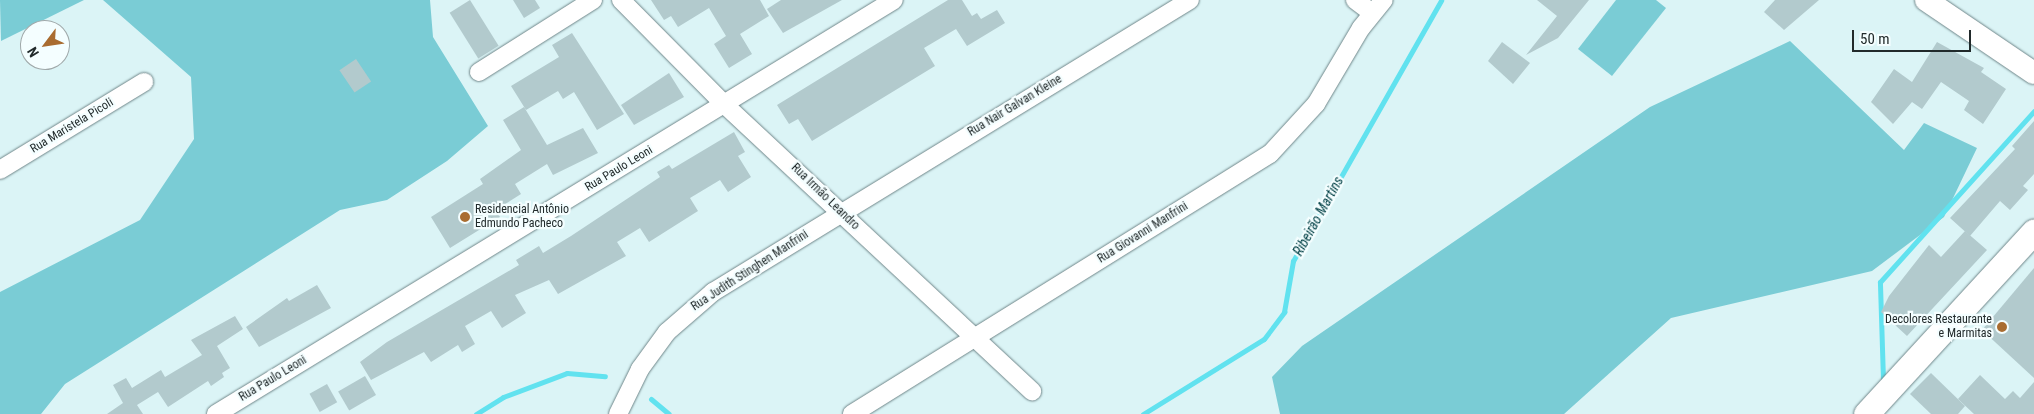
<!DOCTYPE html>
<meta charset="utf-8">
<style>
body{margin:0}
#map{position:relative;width:2034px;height:414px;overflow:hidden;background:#dbf4f6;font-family:"Roboto Condensed",sans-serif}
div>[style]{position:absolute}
.green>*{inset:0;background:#7accd5}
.stream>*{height:5px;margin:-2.5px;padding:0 2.5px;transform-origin:2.5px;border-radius:2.5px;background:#61e2ef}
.building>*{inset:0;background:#b2cacd;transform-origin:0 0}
.roads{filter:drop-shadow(0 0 1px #6f8689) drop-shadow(0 0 1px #6f8689)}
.minor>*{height:18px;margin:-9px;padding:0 9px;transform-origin:9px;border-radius:9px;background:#fff}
.tertiary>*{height:22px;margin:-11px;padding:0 11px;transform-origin:11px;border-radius:11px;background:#fff}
.secondary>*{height:25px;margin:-12.5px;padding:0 12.5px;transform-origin:12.5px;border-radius:12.5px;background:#fff}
.dots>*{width:14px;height:14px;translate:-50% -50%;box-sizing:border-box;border:2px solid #f4feff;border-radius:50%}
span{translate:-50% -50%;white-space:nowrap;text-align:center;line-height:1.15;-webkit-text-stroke:4.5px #f4feff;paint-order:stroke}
.street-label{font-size:12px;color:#212a2b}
.poi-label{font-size:12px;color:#212a2b}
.left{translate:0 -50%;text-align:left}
.right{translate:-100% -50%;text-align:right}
.water-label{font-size:14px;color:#004045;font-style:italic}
.north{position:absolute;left:20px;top:20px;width:50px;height:50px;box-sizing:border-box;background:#f4feff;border:1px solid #a0a9aa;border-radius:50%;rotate:239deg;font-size:14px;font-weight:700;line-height:20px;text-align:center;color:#212a2b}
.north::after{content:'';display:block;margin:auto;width:18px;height:22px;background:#a96c30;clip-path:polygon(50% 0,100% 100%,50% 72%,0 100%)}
.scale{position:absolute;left:1852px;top:30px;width:119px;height:22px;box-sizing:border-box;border:2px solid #212a2b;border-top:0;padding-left:6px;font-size:15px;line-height:18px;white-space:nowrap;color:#212a2b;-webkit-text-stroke:4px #f4feff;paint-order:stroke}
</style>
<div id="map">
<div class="green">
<i style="clip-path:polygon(0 0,84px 0,1px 41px)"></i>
<i style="clip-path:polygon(103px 0,430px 0,433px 37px,488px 126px,447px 161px,387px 200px,340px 210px,65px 384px,41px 414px,0 414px,0 292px,140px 220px,194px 139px,191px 77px)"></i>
<i style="clip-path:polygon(1616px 0,1656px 0,1666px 8px,1612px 76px,1578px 49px)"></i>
<i style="clip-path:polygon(1790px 41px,1904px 150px,1924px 123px,1977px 148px,1944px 217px,1872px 271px,1671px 318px,1564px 414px,1280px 414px,1272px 377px,1302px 346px,1650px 107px)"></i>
</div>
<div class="stream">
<i style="left:1883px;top:380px;width:98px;rotate:-91.8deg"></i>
<i style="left:1880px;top:282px;width:230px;rotate:-48deg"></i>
<i style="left:651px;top:399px;width:23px;rotate:40deg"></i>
<i style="left:476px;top:414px;width:32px;rotate:-32deg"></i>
<i style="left:503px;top:397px;width:68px;rotate:-20.6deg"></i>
<i style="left:567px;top:373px;width:38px;rotate:5deg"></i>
<i style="left:1143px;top:414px;width:142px;rotate:-31.8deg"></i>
<i style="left:1264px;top:339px;width:34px;rotate:-53deg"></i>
<i style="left:1284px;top:312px;width:52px;rotate:-80deg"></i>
<i style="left:1293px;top:261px;width:300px;rotate:-60.4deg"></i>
</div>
<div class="building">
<i style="left:470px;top:0;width:54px;height:24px;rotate:58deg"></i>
<i style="clip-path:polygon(513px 0,535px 0,540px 8px,524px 18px)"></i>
<i style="clip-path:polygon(651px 0,760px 0,769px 16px,740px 34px,752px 54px,729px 68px,714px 44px,726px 36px,709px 8px,678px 27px,671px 16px,664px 20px)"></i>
<i style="clip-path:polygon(781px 0,842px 0,783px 33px,767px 9px)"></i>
<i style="clip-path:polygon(948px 0,962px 0,972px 16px,977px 13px,981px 19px,997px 10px,1005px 23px,967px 46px,956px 29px,924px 48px,935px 66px,812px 141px,798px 119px,789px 124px,777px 105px)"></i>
<i style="clip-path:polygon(1537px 0,1589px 0,1558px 38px,1526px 55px,1557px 16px)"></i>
<i style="clip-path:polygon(1775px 0,1819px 0,1784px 30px,1764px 12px)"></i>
<i style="clip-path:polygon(572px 33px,624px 114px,597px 130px,574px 92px,563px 99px,558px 91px,526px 110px,511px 86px,559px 57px,552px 45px)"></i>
<i style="clip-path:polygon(1502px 42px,1530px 63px,1513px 84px,1488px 61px)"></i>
<i style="clip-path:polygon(1937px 42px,1984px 68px,1981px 72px,2006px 89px,1983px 124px,1964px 110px,1969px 101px,1941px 82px,1922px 109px,1912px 102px,1893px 124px,1871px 102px,1894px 69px,1912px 82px)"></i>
<i style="left:356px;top:59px;width:27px;height:20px;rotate:56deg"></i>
<i style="clip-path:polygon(669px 73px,684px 97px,634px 125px,621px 105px)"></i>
<i style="clip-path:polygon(524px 107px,547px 145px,583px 128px,598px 153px,553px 175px,547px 164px,515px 184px,521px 194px,496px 210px,500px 217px,450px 248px,431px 217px,483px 184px,480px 179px,521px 150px,503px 120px)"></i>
<i style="clip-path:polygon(2034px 121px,2034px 174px,2023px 186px,2028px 190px,2010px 210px,2000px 201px,1970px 236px,1950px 218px,2015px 149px,2012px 146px)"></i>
<i style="clip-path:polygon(734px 132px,745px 152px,738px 156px,751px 177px,728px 192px,720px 180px,690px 198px,698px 211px,649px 242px,640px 228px,617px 242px,626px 256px,558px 294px,549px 280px,515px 295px,526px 313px,502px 328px,491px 311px,465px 326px,475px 344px,462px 352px,458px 345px,431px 362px,424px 352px,371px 380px,360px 362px,387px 342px,519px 265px,516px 260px,539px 246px,543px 253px,571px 236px,660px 177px,657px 172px,669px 165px,672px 169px)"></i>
<i style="clip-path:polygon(1965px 231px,1987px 250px,1907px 336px,1881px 312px,1889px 296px,1929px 245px,1941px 257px)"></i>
<i style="clip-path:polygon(2034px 268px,2034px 378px,1982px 330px)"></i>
<i style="clip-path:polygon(317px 285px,331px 308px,259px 347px,246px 327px,287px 298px,289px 301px)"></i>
<i style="clip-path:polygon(235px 316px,243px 329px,217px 346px,230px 368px,222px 373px,224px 377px,211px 386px,208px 381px,168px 407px,158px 392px,137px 405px,143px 414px,107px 414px,123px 403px,113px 385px,126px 378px,132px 388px,161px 370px,165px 377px,202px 355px,191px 340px)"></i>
<i style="clip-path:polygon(1931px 373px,1965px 406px,1958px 414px,1931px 414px,1910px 394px)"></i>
<i style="clip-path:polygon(1980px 375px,2005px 399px,2013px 391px,2020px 398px,2034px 382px,2034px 414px,1974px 414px,1958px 399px)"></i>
<i style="left:365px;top:376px;width:22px;height:31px;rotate:60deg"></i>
<i style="left:327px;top:384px;width:21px;height:20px;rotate:61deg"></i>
</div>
<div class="roads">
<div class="minor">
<i style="left:621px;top:0;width:148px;rotate:45.3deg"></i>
<i style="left:725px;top:105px;width:420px;rotate:43deg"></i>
<i style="left:1355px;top:0;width:21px;rotate:37deg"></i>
<i style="left:479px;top:72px;width:135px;rotate:-32.3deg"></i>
<i style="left:0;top:170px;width:169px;rotate:-31.4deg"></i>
<i style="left:216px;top:414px;width:794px;rotate:-31.41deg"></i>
<i style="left:618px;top:414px;width:50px;rotate:-63.9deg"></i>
<i style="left:640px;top:369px;width:46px;rotate:-53.9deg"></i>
<i style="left:667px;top:332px;width:61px;rotate:-41deg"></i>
<i style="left:713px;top:292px;width:559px;rotate:-31.47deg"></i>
<i style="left:852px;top:414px;width:492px;rotate:-31.9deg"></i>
<i style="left:1270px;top:154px;width:68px;rotate:-47.4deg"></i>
<i style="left:1316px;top:104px;width:88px;rotate:-59.4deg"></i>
<i style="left:1361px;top:28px;width:36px;rotate:-51deg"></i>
</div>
<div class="tertiary">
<i style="left:1926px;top:0;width:130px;rotate:34.1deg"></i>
</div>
<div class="secondary">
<i style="left:1866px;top:414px;width:248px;rotate:-47.4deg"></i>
</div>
</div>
<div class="dots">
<i style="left:465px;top:217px;background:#a96c30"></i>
<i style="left:2002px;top:327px;background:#a96c30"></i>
</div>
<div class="street-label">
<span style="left:1015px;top:106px;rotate:-31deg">Rua Nair Galvan Kleine</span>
<span style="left:72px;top:126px;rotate:-31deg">Rua Maristela Picoli</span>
<span style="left:619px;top:169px;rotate:-31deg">Rua Paulo Leoni</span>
<span style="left:825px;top:197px;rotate:44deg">Rua Irmão Leandro</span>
<span style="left:1143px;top:233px;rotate:-32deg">Rua Giovanni Manfrini</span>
<span style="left:750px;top:271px;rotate:-33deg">Rua Judith Stinghen Manfrini</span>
<span style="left:273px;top:379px;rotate:-31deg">Rua Paulo Leoni</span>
</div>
<div class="poi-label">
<span class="left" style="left:475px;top:217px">Residencial Antônio<br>Edmundo Pacheco</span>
<span class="right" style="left:1992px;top:327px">Decolores Restaurante<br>e Marmitas</span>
</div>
<div class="water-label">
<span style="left:1318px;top:216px;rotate:-61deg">Ribeirão Martins</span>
</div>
<div class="north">N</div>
<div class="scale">50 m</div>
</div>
